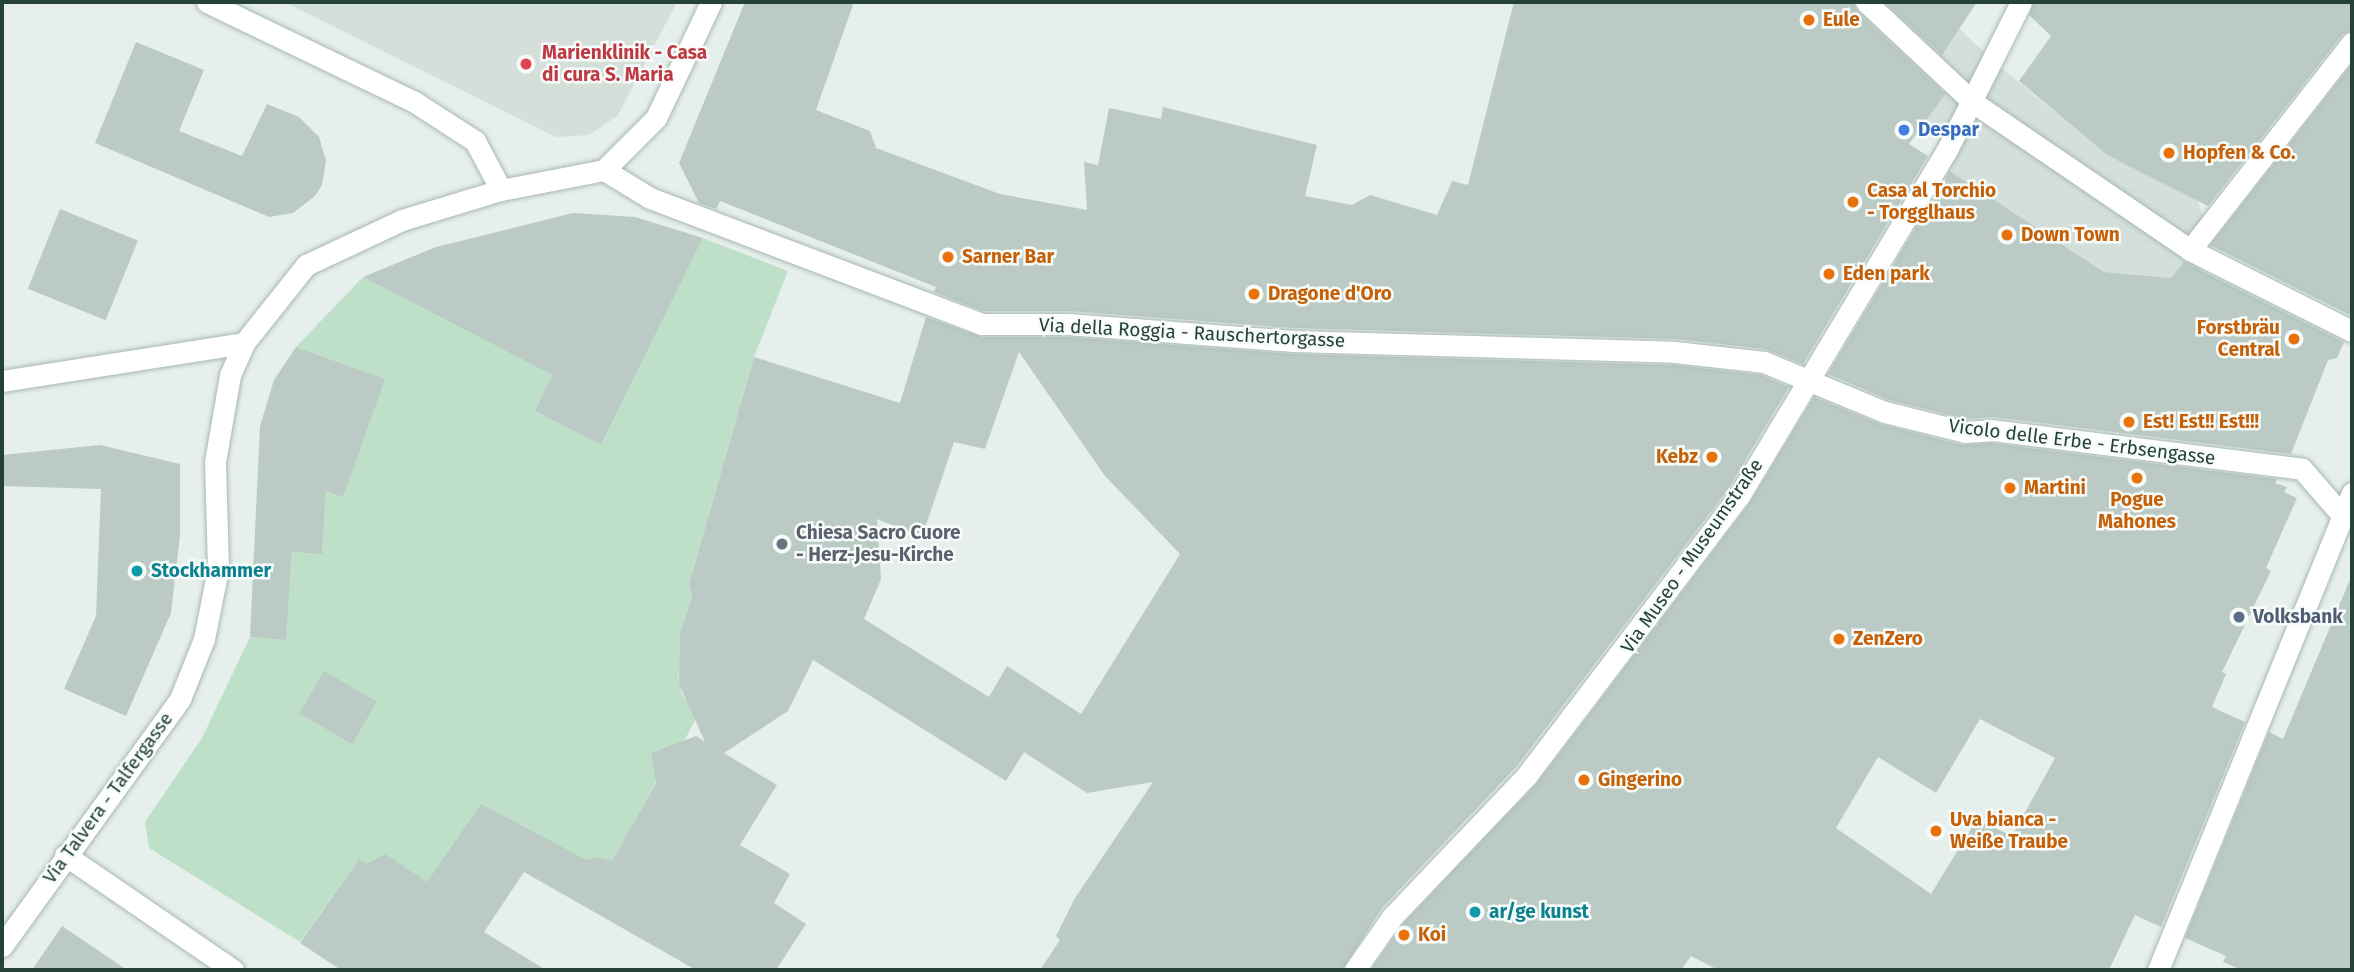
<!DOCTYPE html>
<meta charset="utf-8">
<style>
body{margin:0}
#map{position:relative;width:2354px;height:972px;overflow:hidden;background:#e6efeb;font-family:"Fira Sans",sans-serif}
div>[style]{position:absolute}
.built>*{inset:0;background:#d4dfda}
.green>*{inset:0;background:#bfe0c8}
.building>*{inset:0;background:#bbcac4;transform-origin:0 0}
.roads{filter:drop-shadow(0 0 2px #a8b8b2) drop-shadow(0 0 2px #a8b8b2)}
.pedestrian>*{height:21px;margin:-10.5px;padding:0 10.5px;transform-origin:10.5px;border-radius:10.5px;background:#fff}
.minor>*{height:21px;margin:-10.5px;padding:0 10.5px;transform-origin:10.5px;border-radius:10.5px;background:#fff}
.dots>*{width:19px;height:19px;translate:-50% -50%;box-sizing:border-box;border:4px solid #f7fbf9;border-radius:50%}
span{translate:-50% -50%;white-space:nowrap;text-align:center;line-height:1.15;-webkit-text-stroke:5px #f7fbf9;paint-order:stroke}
.food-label{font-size:19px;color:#c56008;font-weight:700}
.left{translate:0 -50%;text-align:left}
.right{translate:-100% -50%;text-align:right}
.health-label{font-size:19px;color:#be3a42;font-weight:700}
.shop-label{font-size:19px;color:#366cbe;font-weight:700}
.street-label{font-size:19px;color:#24423a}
.worship-label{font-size:19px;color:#5b616d;font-weight:700}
.culture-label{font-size:19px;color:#0d838f;font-weight:700}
.service-label{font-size:19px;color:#4e5e75;font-weight:700}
.frame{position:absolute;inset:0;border:4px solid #24423a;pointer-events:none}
</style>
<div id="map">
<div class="built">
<i style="clip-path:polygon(284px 2px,677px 2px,618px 115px,589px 135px,556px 137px)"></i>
<i style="clip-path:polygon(1799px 2px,1932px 2px,1993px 61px,2107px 155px,2197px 199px,2209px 232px,2206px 260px,2194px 280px,2104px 272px,1952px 172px,1947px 150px,1925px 117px)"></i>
</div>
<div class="green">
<i style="clip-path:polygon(703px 238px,788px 271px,754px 357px,689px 584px,692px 596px,680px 635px,686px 637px,678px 678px,682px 694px,697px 717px,677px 754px,661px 749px,653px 756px,653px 766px,662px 771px,611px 864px,596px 857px,587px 860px,485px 808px,413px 904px,359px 859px,300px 942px,149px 848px,145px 822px,202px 738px,250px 637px,286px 640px,292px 552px,322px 553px,326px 491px,384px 379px,296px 347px,363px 277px,552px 375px,535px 411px,601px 445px)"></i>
</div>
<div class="building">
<i style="clip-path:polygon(745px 2px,854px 2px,816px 110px,870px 131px,876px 148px,1000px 194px,1087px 210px,1084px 162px,1098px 165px,1109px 108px,1161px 119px,1163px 107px,1317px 145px,1305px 196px,1352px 205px,1370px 195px,1437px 215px,1452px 181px,1468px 185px,1514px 2px,1853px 2px,1857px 12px,1945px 94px,1909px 144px,1928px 156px,1803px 364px,1765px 349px,1676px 339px,1294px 328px,1069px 311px,983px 311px,934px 292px,936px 287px,720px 201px,716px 209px,699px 203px,679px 163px)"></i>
<i style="clip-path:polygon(1885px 2px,1977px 2px,1942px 55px)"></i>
<i style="clip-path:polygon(2034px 2px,2352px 2px,2352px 30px,2342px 35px,2208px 206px,2107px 155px,2019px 81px,2051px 36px,2029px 15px)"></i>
<i style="clip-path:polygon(136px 42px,204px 70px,179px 131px,242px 156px,267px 104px,299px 117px,319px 137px,326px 161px,322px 185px,315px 196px,293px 213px,269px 217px,95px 143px)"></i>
<i style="clip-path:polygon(2352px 64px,2352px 316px,2210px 245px)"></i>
<i style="clip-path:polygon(1950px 171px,2104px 272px,2171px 278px,2184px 262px,2344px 342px,2337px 358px,2328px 360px,2291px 454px,1993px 417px,1966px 419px,1889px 400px,1828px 374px)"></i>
<i style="left:60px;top:209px;width:84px;height:86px;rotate:22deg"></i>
<i style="clip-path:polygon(573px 213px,635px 217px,703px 238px,601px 445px,535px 411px,552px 375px,363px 277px,436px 247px)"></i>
<i style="clip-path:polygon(evenodd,926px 317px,981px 337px,1068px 337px,1292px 354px,1674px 365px,1761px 375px,1789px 387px,1728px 489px,1517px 766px,1382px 908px,1342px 970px,1040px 970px,1060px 940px,1056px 936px,1075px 898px,1153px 782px,1087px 793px,1024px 752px,1006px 781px,813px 660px,788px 711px,724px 753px,777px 785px,740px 845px,790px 874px,774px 903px,806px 924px,776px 970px,696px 970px,524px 872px,484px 932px,546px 970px,341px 970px,300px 943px,359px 859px,367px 864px,385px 854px,427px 882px,481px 804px,587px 860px,596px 857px,612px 861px,656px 783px,651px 753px,696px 736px,705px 742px,679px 684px,680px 634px,692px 596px,689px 584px,754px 357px,900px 403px,926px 317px,1019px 352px,1105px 476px,1180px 554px,1081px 714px,1007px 666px,989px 697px,864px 619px,881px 579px,877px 519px,922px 537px,954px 442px,985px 449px,1019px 352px)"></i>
<i style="clip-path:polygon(296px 347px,385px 379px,343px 497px,326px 491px,322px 554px,292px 552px,286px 640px,250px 637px,260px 426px,274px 380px)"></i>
<i style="clip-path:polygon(evenodd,1814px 397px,1880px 424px,1962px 445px,1991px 443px,2277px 479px,2275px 483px,2287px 487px,2284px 492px,2297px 498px,2266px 568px,2271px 571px,2222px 672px,2226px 674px,2212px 707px,2245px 722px,2161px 927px,2135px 915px,2109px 970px,1718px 970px,1691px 956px,1681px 970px,1371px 970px,1402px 925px,1537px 783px,1749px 504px,1814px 397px,1980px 719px,2055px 758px,2012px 836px,1977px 819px,1931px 894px,1836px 828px,1878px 757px,1936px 793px,1980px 719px)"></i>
<i style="clip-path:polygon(100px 445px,180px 464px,180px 535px,171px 613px,126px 716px,64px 689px,96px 616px,101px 489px,2px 486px,2px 455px)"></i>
<i style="clip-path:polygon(2352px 575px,2352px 970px,2242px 970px,2223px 962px,2226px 956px,2185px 938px,2269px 732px,2283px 739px)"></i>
<i style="left:324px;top:671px;width:61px;height:49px;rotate:30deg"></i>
<i style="clip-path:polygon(62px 926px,127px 970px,32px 970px)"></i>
</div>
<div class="roads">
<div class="pedestrian">
<i style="left:1866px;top:2px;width:148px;rotate:43.1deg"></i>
<i style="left:1974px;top:103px;width:261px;rotate:34.2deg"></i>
<i style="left:2190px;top:250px;width:181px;rotate:26.6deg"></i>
<i style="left:604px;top:170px;width:54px;rotate:31.3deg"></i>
<i style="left:650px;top:198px;width:354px;rotate:20.8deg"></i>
<i style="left:981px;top:324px;width:87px"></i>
<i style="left:1068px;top:324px;width:226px;rotate:4.3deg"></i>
<i style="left:1293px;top:341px;width:382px;rotate:1.6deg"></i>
<i style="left:1675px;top:352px;width:90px;rotate:6.4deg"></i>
<i style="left:1764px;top:362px;width:131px;rotate:22.5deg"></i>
<i style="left:1885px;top:412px;width:82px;rotate:14deg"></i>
<i style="left:1965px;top:432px;width:26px;rotate:-4deg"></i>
<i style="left:1991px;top:430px;width:313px;rotate:7.1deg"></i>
<i style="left:2302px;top:469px;width:61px;rotate:49deg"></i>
<i style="left:2190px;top:250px;width:263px;rotate:-52deg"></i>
<i style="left:1355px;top:970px;width:65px;rotate:-55.1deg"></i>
<i style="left:1392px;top:917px;width:196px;rotate:-46.4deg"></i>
<i style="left:1527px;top:775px;width:350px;rotate:-52.8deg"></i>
<i style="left:1739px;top:496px;width:404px;rotate:-59deg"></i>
<i style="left:1947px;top:150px;width:165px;rotate:-63.4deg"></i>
<i style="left:2158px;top:970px;width:515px;rotate:-67.87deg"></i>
</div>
<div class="minor">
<i style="left:207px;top:2px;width:229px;rotate:25.7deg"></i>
<i style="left:413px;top:101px;width:74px;rotate:32.8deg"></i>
<i style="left:475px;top:141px;width:55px;rotate:62deg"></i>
<i style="left:2px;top:381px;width:245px;rotate:-8.9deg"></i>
<i style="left:65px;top:855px;width:204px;rotate:34.4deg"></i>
<i style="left:2px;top:946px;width:304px;rotate:-54.2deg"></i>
<i style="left:180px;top:699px;width:65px;rotate:-68.2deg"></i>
<i style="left:204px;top:639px;width:71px;rotate:-78.7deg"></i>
<i style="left:218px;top:569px;width:107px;rotate:-91.6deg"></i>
<i style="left:215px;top:462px;width:88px;rotate:-80.2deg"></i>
<i style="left:230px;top:375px;width:35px;rotate:-66deg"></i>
<i style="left:244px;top:343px;width:100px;rotate:-51.5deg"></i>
<i style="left:306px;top:265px;width:106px;rotate:-25.1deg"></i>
<i style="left:402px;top:220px;width:103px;rotate:-16.9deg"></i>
<i style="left:501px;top:190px;width:105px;rotate:-11deg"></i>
<i style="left:604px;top:170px;width:74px;rotate:-45deg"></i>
<i style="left:656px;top:118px;width:128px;rotate:-64.6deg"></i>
</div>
</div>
<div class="dots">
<i style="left:1809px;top:20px;background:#e8710a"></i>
<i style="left:526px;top:64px;background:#e0444e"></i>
<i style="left:1904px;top:130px;background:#3f7fe0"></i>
<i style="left:2169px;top:153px;background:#e8710a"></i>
<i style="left:1853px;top:202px;background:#e8710a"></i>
<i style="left:2007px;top:235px;background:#e8710a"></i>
<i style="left:948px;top:257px;background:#e8710a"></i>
<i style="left:1829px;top:274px;background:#e8710a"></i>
<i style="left:1254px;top:294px;background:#e8710a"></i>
<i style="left:2294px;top:339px;background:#e8710a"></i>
<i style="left:2129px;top:422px;background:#e8710a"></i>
<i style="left:1712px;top:457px;background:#e8710a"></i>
<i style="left:2137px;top:478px;background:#e8710a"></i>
<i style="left:2010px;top:488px;background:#e8710a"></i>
<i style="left:782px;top:544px;background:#6b7280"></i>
<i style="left:137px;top:571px;background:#0f9aa8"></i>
<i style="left:2239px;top:617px;background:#5c6f8a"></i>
<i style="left:1839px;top:639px;background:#e8710a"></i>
<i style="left:1584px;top:780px;background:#e8710a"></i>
<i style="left:1936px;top:831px;background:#e8710a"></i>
<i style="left:1475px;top:912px;background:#0f9aa8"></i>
<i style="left:1404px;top:935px;background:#e8710a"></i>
</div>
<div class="food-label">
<span class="left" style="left:1823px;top:20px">Eule</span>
<span class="left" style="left:2183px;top:153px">Hopfen &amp; Co.</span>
<span class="left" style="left:1867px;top:202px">Casa al Torchio<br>- Torgglhaus</span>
<span class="left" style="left:2021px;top:235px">Down Town</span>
<span class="left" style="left:962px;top:257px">Sarner Bar</span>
<span class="left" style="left:1843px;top:274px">Eden park</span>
<span class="left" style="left:1268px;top:294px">Dragone d'Oro</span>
<span class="right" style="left:2280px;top:339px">Forstbräu<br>Central</span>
<span class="left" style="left:2143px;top:422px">Est! Est!! Est!!!</span>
<span class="right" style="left:1698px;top:457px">Kebz</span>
<span class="left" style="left:2024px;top:488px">Martini</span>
<span style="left:2137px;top:511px">Pogue<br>Mahones</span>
<span class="left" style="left:1853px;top:639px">ZenZero</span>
<span class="left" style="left:1598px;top:780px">Gingerino</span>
<span class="left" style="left:1950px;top:831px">Uva bianca -<br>Weiße Traube</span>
<span class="left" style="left:1418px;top:935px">Koi</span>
</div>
<div class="health-label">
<span class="left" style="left:542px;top:64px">Marienklinik - Casa<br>di cura S. Maria</span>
</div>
<div class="shop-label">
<span class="left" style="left:1918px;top:130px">Despar</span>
</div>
<div class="street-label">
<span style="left:1192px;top:333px;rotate:3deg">Via della Roggia - Rauschertorgasse</span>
<span style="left:2082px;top:442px;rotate:7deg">Vicolo delle Erbe - Erbsengasse</span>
<span style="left:1692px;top:556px;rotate:-55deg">Via Museo - Museumstraße</span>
<span style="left:108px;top:798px;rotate:-54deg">Via Talvera - Talfergasse</span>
</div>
<div class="worship-label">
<span class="left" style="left:796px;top:544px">Chiesa Sacro Cuore<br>- Herz-Jesu-Kirche</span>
</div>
<div class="culture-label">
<span class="left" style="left:151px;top:571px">Stockhammer</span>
<span class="left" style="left:1489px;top:912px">ar/ge kunst</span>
</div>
<div class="service-label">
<span class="left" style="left:2253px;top:617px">Volksbank</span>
</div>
<div class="frame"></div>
</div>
